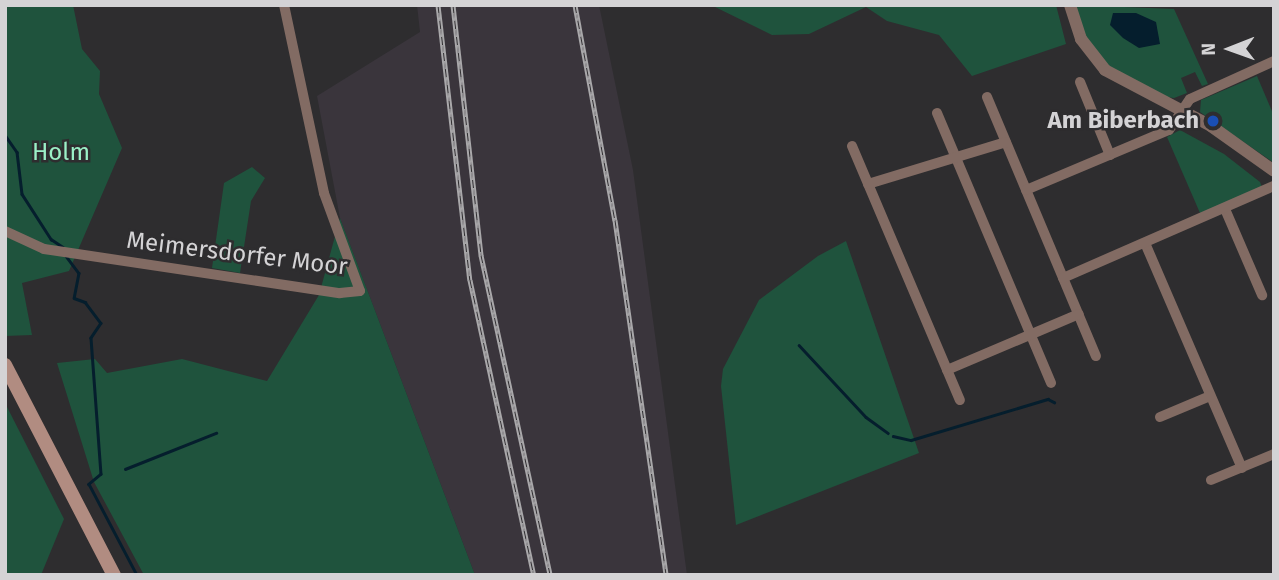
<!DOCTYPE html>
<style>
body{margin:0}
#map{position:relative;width:1279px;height:580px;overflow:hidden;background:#2e2d2f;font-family:"Fira Sans",sans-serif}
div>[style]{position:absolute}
.built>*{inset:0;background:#3a353c}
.green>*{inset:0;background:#1f533d}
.water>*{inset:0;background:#051e2d}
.stream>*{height:2.5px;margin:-1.25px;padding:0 1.25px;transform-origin:1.25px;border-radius:1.25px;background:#051e2d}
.minor>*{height:10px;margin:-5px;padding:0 5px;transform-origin:5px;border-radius:5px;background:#826b63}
.tertiary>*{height:12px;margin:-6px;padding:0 6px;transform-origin:6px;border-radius:6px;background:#826b63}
.secondary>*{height:14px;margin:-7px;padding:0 7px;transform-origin:7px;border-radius:7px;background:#b18c81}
.rail>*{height:5px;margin-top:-2.5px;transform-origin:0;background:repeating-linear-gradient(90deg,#2e2d2f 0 8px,#a9a8aa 0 16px);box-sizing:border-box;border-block:2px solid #a9a8aa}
.dots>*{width:19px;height:19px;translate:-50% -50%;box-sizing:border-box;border:4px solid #2e2d2f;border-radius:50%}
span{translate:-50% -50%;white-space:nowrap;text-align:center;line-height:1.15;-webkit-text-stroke:5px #2e2d2f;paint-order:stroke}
.poi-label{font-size:24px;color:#d4d3d5;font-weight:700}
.right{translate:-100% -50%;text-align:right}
.park-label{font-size:24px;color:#9bf0c7}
.street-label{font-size:24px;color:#d4d3d5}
.frame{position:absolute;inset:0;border:7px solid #d4d3d5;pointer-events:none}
.north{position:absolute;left:1195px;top:14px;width:70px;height:70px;-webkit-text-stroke:5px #2e2d2f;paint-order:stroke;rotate:269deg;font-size:19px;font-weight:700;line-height:28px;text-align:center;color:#d4d3d5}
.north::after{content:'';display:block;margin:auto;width:24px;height:32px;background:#d4d3d5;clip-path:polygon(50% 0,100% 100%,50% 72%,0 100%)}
</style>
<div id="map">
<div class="built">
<i style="clip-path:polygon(417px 5px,599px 5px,633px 170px,687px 575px,475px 575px,340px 218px,317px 96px,420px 32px)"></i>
</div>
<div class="green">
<i style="clip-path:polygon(5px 5px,73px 5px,82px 49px,100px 71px,99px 94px,122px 148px,69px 271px,22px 283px,32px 335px,5px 336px)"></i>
<i style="clip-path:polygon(711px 5px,1056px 5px,1066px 44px,972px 76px,939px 35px,887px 21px,866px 7px,809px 34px,772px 35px)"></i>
<i style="clip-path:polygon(1075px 5px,1174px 9px,1208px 84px,1202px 86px,1195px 72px,1181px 78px,1187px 93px,1174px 98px,1160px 96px,1108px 67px,1085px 39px)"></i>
<i style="clip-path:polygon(1257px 76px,1274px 116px,1274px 163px,1200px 112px,1201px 100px)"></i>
<i style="clip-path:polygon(1180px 130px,1224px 154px,1260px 182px,1263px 190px,1200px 213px,1167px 137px)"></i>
<i style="clip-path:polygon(252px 167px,265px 178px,251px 201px,240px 273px,212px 268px,224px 183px)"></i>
<i style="clip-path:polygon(340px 218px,475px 575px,144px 575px,94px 482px,57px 363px,95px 359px,107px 373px,182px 359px,267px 381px,319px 295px)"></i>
<i style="clip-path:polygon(846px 241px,919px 453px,736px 525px,721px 386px,723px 369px,759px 300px,818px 256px)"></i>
<i style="clip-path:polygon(5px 403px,64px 519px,41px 575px,5px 575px)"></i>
</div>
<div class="water">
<i style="clip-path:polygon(1113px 13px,1136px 13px,1156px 22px,1160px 44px,1139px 48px,1123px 38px,1110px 25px)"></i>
</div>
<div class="stream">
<i style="left:5px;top:135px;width:21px;rotate:55deg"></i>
<i style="left:17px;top:152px;width:42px;rotate:83.2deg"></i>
<i style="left:22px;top:194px;width:54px;rotate:57.2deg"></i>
<i style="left:51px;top:239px;width:14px;rotate:34deg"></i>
<i style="left:66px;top:256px;width:21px;rotate:53deg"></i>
<i style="left:79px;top:273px;width:25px;rotate:101deg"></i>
<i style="left:74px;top:298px;width:12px;rotate:20deg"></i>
<i style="left:85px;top:302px;width:26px;rotate:53deg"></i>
<i style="left:101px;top:323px;width:18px;rotate:124deg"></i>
<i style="left:91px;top:338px;width:136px;rotate:85.8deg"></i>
<i style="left:101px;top:474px;width:16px;rotate:140deg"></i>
<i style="left:89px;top:484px;width:103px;rotate:62.2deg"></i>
<i style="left:799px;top:345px;width:98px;rotate:47.1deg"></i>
<i style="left:866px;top:417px;width:27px;rotate:36deg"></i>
<i style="left:893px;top:436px;width:18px;rotate:13deg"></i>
<i style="left:911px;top:440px;width:143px;rotate:-16.7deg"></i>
<i style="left:1048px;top:399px;width:7px;rotate:27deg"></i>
<i style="left:125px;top:469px;width:98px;rotate:-21.6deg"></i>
</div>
<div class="minor">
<i style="left:1080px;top:82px;width:79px;rotate:67.7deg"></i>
<i style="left:987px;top:97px;width:281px;rotate:67.2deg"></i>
<i style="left:937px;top:113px;width:293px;rotate:67.1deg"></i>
<i style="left:852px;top:146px;width:276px;rotate:67deg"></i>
<i style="left:868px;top:184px;width:144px;rotate:-16.9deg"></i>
<i style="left:1026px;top:190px;width:155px;rotate:-22.8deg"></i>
<i style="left:1169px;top:130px;width:37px;rotate:-56deg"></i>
<i style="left:1190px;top:99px;width:92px;rotate:-24.3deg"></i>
<i style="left:1225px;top:209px;width:94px;rotate:66.7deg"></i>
<i style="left:5px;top:231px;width:43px;rotate:24.8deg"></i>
<i style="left:44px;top:249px;width:299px;rotate:8.5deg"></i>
<i style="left:340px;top:293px;width:20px;rotate:-6deg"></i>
<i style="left:360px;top:291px;width:104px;rotate:-110.2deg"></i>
<i style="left:324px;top:193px;width:192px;rotate:-102deg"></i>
<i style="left:1145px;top:243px;width:245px;rotate:66.7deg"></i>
<i style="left:1063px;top:278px;width:230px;rotate:-23.6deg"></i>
<i style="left:947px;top:370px;width:143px;rotate:-23deg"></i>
<i style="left:1160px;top:417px;width:54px;rotate:-22.8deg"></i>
<i style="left:1211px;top:480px;width:68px;rotate:-22.4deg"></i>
</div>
<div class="tertiary">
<i style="left:1070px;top:5px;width:36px;rotate:72deg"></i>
<i style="left:1081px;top:39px;width:39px;rotate:52deg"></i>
<i style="left:1105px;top:70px;width:120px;rotate:27.8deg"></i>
<i style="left:1211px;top:126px;width:77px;rotate:35.5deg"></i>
</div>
<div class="secondary">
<i style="left:5px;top:365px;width:237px;rotate:62.6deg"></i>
</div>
<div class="rail">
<i style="left:438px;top:5px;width:277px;rotate:83.4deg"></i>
<i style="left:470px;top:280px;width:302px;rotate:77.8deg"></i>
<i style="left:453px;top:5px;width:252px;rotate:83.6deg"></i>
<i style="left:481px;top:255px;width:327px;rotate:77.8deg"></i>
<i style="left:575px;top:5px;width:219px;rotate:79.5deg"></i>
<i style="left:615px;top:220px;width:359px;rotate:81.8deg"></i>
</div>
<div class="dots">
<i style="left:1213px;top:121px;background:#1a4fb4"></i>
</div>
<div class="poi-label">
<span class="right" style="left:1199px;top:121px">Am Biberbach</span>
</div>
<div class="park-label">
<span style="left:61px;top:153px">Holm</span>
</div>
<div class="street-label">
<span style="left:237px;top:254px;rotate:7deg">Meimersdorfer Moor</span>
</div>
<div class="frame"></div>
<div class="north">N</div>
</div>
